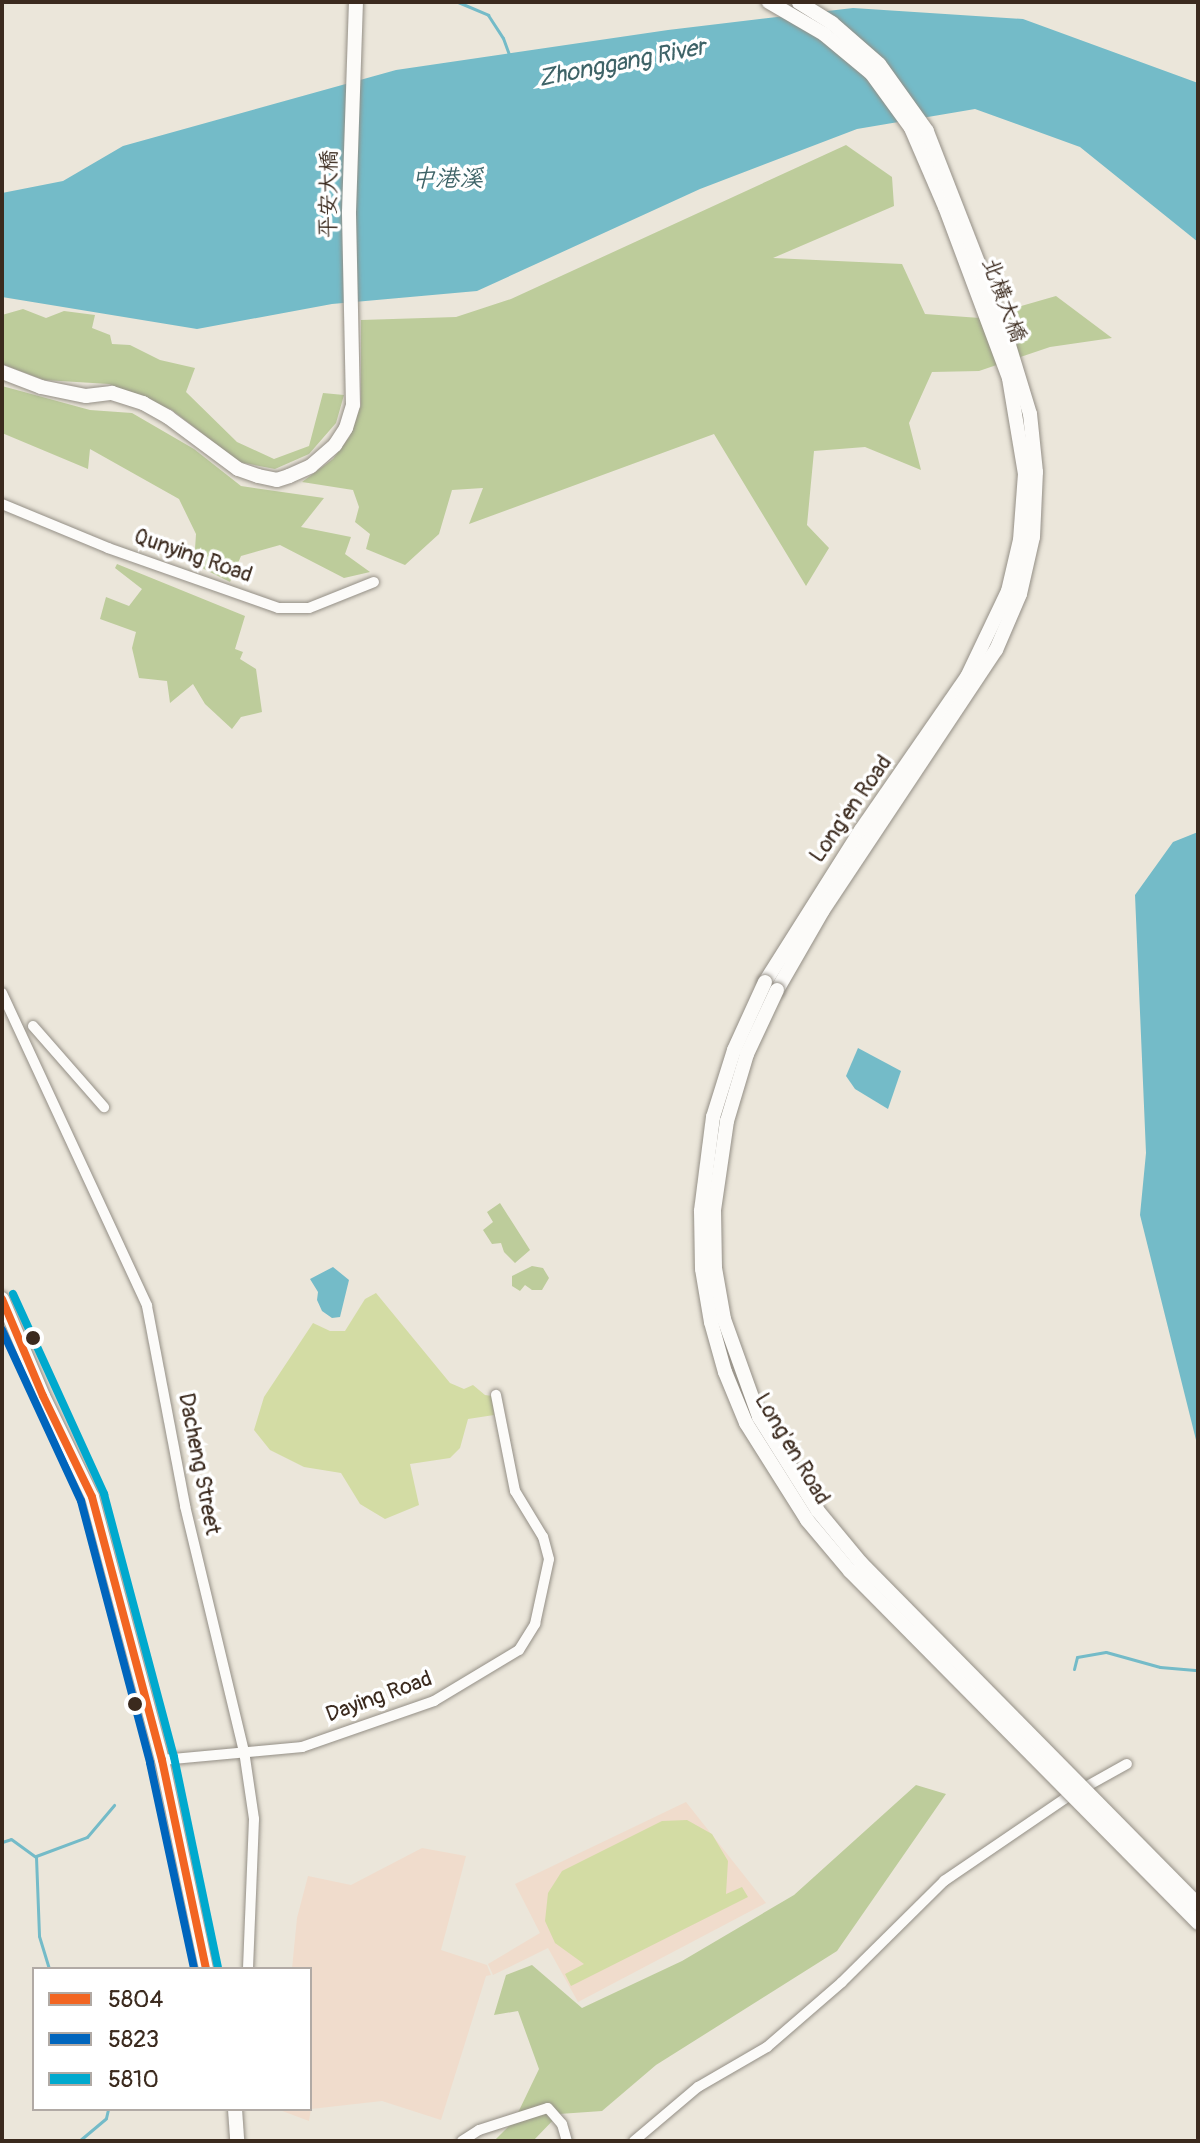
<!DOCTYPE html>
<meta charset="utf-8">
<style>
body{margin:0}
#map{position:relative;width:1200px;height:2143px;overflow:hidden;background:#ebe6da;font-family:Pangolin,"LXGW WenKai TC",sans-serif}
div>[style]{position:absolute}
.built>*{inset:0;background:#f0dccc}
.green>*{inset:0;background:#d3dca4}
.forest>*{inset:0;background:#bdcc9b}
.water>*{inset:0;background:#74bbc8}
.stream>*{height:3px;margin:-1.5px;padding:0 1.5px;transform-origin:1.5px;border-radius:1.5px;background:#74bbc8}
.roads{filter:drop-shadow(0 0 2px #948f86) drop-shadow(0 0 2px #948f86)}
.street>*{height:10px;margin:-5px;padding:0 5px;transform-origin:5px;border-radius:5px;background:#fcfbf9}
.secondary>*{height:14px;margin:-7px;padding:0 7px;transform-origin:7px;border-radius:7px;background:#fcfbf9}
.bridges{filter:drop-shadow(0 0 2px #948f86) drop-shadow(0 0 2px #948f86)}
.secondary-bridge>*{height:14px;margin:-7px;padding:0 7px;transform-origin:7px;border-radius:7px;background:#fcfbf9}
.bus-1>*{height:8px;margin:-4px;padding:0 4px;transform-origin:4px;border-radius:4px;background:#f26522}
.bus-2>*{height:8px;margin:-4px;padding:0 4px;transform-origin:4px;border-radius:4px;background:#0065bd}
.bus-3>*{height:8px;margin:-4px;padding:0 4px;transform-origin:4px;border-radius:4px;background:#00a9ce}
.dots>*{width:22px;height:22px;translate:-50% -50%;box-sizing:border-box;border:4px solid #fff;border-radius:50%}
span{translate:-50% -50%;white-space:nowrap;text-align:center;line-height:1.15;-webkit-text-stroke:7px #fff;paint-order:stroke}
.street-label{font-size:22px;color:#3b2a1e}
.water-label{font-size:24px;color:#3e6367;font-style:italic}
.frame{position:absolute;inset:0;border:4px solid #3b2a1e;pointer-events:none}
.legend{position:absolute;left:32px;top:1967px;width:280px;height:144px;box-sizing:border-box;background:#fff;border:2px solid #b1aaa5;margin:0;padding:10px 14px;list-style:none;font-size:24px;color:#3b2a1e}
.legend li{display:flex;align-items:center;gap:16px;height:40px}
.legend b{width:40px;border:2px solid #b1aaa5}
</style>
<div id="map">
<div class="built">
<i style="clip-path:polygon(686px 1802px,766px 1903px,578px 2002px,548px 1948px,493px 1975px,488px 1964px,540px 1933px,515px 1884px)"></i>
<i style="clip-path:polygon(422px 1848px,466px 1856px,441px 1950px,487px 1965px,491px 1975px,486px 1976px,441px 2120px,382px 2101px,311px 2109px,309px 2121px,277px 2109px,310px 2109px,310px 1969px,292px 1969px,297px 1918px,308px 1876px,351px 1885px)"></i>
</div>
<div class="green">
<i style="clip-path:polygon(376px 1293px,450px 1383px,464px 1389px,473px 1385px,485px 1395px,492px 1396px,494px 1415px,468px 1419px,460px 1448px,450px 1458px,410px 1464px,419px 1505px,385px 1519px,360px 1504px,341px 1473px,304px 1467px,270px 1450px,254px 1430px,264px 1397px,313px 1323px,330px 1331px,345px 1331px,365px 1299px)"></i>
<i style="clip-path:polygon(687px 1820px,712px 1834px,728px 1861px,726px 1894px,742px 1887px,748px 1897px,571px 1986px,565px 1974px,584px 1964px,555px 1943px,545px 1921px,548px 1893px,562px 1871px,662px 1821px)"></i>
</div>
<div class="forest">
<i style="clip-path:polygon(846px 145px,892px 177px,894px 206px,773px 258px,902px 264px,925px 314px,980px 318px,1056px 296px,1112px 338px,1050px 347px,979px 371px,932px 372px,909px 423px,921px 470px,865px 447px,814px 451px,807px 525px,829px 548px,806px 586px,714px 434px,469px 524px,483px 488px,452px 490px,439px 534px,405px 565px,366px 549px,370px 534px,355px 522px,359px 507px,353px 490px,302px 482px,333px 459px,350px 436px,361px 405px,361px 320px,456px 317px,511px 299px)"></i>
<i style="clip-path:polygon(23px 309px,46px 318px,64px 311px,95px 315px,92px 328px,110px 335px,112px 344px,130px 345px,160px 360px,195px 368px,186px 392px,237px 442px,274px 459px,309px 446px,323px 393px,344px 395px,336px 423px,309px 454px,275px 469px,239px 462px,172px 410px,109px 384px,44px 380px,2px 364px,2px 315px)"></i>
<i style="clip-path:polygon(2px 386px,90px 410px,132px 413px,194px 449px,241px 486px,324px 498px,301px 527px,351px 537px,345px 554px,370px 572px,344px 578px,280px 545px,241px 556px,230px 582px,194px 564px,196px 534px,179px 499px,90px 449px,88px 469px,2px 433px)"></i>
<i style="clip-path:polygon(117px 564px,245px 616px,235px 649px,243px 652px,240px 659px,256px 669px,262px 712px,241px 717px,232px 729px,205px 704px,193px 684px,170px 703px,167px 681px,139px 678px,132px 648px,136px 632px,100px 619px,106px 597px,129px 606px,142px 589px,115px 568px)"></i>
<i style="clip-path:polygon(500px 1203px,530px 1250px,515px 1263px,504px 1252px,501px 1243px,492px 1244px,483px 1230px,493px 1222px,487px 1212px)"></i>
<i style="clip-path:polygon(532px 1266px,543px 1268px,549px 1278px,542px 1290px,532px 1290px,525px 1285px,520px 1291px,512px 1286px,512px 1276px)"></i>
<i style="clip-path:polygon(916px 1785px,946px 1794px,837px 1951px,656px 2065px,602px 2111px,559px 2114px,533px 2141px,494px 2141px,514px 2121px,539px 2069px,518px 2011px,494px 2015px,506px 1975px,532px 1965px,582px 2008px,682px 1961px,794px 1895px)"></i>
</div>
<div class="water">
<i style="clip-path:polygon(853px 8px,1023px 19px,1198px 83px,1198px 242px,1080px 147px,975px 109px,857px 129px,700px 189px,477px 291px,332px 304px,197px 329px,2px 297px,2px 193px,63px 181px,123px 146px,396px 70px,668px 30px)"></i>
<i style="clip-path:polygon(1198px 832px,1198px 1448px,1140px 1215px,1146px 1153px,1135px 895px,1173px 842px)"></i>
<i style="clip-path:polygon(858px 1048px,901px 1071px,888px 1109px,855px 1089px,846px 1076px)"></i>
<i style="clip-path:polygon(333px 1267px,349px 1280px,340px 1317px,332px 1318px,322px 1311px,317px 1300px,318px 1292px,310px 1279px)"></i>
</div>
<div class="stream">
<i style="left:458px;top:2px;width:33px;rotate:23deg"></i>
<i style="left:488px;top:15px;width:27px;rotate:57deg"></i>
<i style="left:503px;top:38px;width:20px;rotate:70deg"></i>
<i style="left:1074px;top:1669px;width:12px;rotate:-76deg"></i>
<i style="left:1077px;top:1657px;width:29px;rotate:-10deg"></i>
<i style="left:1106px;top:1652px;width:56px;rotate:15.5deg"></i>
<i style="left:1160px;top:1667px;width:38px;rotate:5deg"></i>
<i style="left:2px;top:1842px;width:9px;rotate:-18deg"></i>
<i style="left:11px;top:1839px;width:31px;rotate:36deg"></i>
<i style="left:36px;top:1857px;width:79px;rotate:87.8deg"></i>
<i style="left:39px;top:1936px;width:34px;rotate:73deg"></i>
<i style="left:36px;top:1856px;width:54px;rotate:-20.4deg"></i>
<i style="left:87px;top:1837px;width:42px;rotate:-49.8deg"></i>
<i style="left:79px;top:2141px;width:35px;rotate:-40deg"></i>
<i style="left:106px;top:2118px;width:9px;rotate:-77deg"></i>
</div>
<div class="roads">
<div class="street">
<i style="left:2px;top:504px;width:115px;rotate:22.5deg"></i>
<i style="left:108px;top:548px;width:180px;rotate:19.4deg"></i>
<i style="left:278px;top:608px;width:31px"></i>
<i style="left:309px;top:608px;width:70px;rotate:-21.8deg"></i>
<i style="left:2px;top:993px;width:345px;rotate:65.1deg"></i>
<i style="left:147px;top:1306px;width:204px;rotate:79.2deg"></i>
<i style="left:185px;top:1506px;width:252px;rotate:76.5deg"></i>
<i style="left:244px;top:1751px;width:69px;rotate:81.6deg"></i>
<i style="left:254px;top:1819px;width:150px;rotate:92.3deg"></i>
<i style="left:33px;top:1026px;width:108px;rotate:48.8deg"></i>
<i style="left:162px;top:1760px;width:141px;rotate:-5.3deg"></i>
<i style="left:302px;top:1747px;width:140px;rotate:-19.2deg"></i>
<i style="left:434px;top:1701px;width:99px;rotate:-31deg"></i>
<i style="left:519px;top:1650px;width:31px;rotate:-58deg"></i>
<i style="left:535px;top:1624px;width:66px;rotate:-77.8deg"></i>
<i style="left:549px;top:1559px;width:23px;rotate:-105deg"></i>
<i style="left:543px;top:1537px;width:54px;rotate:-121.3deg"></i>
<i style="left:515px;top:1491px;width:98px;rotate:-101.2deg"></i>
<i style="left:462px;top:2141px;width:20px;rotate:-33deg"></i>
<i style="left:479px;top:2130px;width:72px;rotate:-17.7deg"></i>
<i style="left:548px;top:2108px;width:21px;rotate:49deg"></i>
<i style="left:562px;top:2124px;width:18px;rotate:74deg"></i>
<i style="left:634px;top:2141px;width:84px;rotate:-40.2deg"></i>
<i style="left:698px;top:2087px;width:80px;rotate:-30.1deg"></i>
<i style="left:767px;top:2047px;width:99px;rotate:-40.9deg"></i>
<i style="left:842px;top:1982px;width:144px;rotate:-44.7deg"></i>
<i style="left:944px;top:1881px;width:145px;rotate:-34.3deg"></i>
<i style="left:1064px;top:1799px;width:72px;rotate:-29.1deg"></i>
</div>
<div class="secondary">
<i style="left:2px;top:372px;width:42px;rotate:21deg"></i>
<i style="left:41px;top:387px;width:46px;rotate:11.3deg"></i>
<i style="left:86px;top:396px;width:26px;rotate:-7deg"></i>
<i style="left:112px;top:393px;width:33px;rotate:18deg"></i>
<i style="left:143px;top:403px;width:29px;rotate:29deg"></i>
<i style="left:168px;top:417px;width:87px;rotate:36.6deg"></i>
<i style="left:238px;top:469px;width:21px;rotate:19deg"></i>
<i style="left:258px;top:476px;width:19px;rotate:12deg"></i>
<i style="left:277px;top:480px;width:13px;rotate:-18deg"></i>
<i style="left:289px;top:476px;width:24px;rotate:-24deg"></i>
<i style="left:311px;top:466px;width:32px;rotate:-41deg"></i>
<i style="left:335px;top:445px;width:20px;rotate:-57deg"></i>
<i style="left:346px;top:428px;width:24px;rotate:-73deg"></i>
<i style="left:353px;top:405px;width:193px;rotate:-91.2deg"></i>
<i style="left:349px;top:212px;width:210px;rotate:-88.1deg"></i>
<i style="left:765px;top:982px;width:180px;rotate:-57.7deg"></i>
<i style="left:861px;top:830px;width:186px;rotate:-55.3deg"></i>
<i style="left:967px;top:677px;width:95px;rotate:-64.5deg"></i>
<i style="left:1008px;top:591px;width:52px;rotate:-76.8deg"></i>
<i style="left:1020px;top:540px;width:66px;rotate:-85.7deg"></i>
<i style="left:1025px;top:474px;width:97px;rotate:-99.5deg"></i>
<i style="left:1009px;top:378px;width:183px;rotate:-110.5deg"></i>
<i style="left:945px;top:207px;width:86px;rotate:-113.3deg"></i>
<i style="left:911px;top:128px;width:68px;rotate:-126deg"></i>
<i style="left:871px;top:73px;width:61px;rotate:-140.3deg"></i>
<i style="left:824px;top:34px;width:64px;rotate:-149.8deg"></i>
<i style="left:777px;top:990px;width:92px;rotate:-60.1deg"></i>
<i style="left:823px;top:910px;width:312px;rotate:-56.4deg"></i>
<i style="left:996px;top:650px;width:61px;rotate:-66.8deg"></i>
<i style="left:1020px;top:594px;width:58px;rotate:-77.2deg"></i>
<i style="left:1033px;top:537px;width:65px;rotate:-87.4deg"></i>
<i style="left:1036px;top:472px;width:58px;rotate:-95.9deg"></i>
<i style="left:1030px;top:414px;width:89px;rotate:-107deg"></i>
<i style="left:1004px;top:329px;width:212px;rotate:-111.3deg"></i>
<i style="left:927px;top:131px;width:82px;rotate:-125.6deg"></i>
<i style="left:879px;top:64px;width:62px;rotate:-138.9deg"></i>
<i style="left:832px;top:23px;width:39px;rotate:-148deg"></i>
<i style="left:2px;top:1299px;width:105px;rotate:67.1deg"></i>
<i style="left:43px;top:1396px;width:112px;rotate:64.1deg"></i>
<i style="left:92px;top:1497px;width:272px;rotate:75.1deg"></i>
<i style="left:162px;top:1760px;width:214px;rotate:78.1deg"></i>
<i style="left:235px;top:2109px;width:32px;rotate:86deg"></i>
</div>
</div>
<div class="bridges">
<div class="secondary-bridge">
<i style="left:765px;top:982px;width:75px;rotate:114.5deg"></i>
<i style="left:734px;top:1050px;width:70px;rotate:107.4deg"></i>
<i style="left:713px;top:1117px;width:95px;rotate:97.3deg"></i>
<i style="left:701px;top:1211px;width:58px;rotate:89deg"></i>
<i style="left:702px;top:1269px;width:54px;rotate:80.4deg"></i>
<i style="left:711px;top:1322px;width:52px;rotate:74.4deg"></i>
<i style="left:725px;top:1372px;width:55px;rotate:67.6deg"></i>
<i style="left:746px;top:1423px;width:115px;rotate:57.8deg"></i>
<i style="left:807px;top:1520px;width:67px;rotate:49.9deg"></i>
<i style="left:850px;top:1571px;width:495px;rotate:45.3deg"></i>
<i style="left:777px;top:990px;width:71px;rotate:115.1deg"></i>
<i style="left:747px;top:1054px;width:70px;rotate:106.6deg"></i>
<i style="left:727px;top:1121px;width:90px;rotate:98.3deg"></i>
<i style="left:714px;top:1210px;width:58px;rotate:89deg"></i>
<i style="left:715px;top:1268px;width:52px;rotate:80deg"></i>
<i style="left:724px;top:1319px;width:104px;rotate:70.3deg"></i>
<i style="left:759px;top:1417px;width:111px;rotate:57.9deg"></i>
<i style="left:818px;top:1511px;width:67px;rotate:50.4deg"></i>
<i style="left:861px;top:1563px;width:480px;rotate:45.4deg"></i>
</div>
</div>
<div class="bus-1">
<i style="left:2px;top:1299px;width:105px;rotate:67.1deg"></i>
<i style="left:43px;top:1396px;width:112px;rotate:64.1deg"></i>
<i style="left:92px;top:1497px;width:272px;rotate:75.1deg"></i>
<i style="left:162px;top:1760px;width:214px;rotate:78.1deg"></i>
</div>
<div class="bus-2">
<i style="left:2px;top:1330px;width:188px;rotate:65.2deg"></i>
<i style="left:81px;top:1501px;width:271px;rotate:75.2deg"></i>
<i style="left:150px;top:1763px;width:211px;rotate:77.9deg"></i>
</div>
<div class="bus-3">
<i style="left:13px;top:1294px;width:220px;rotate:65.5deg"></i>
<i style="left:104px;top:1494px;width:272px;rotate:75.1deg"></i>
<i style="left:174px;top:1757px;width:215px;rotate:78.2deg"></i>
</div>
<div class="dots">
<i style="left:33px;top:1338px;background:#3b2a1e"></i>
<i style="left:135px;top:1704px;background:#3b2a1e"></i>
</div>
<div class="street-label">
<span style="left:329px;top:194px;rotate:-89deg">平安大橋</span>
<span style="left:1004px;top:300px;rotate:70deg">北橫大橋</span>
<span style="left:193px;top:556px;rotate:19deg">Qunying Road</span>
<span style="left:851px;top:809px;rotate:-55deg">Long'en Road</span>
<span style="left:792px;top:1449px;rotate:59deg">Long'en Road</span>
<span style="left:199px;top:1464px;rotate:79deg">Dacheng Street</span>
<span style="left:379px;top:1697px;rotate:-20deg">Daying Road</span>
</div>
<div class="water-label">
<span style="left:622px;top:63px;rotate:-11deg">Zhonggang River</span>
<span style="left:447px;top:179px">中港溪</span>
</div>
<div class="frame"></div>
<ul class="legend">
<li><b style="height:10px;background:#f26522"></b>5804</li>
<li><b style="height:10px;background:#0065bd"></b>5823</li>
<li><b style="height:10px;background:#00a9ce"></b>5810</li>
</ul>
</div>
